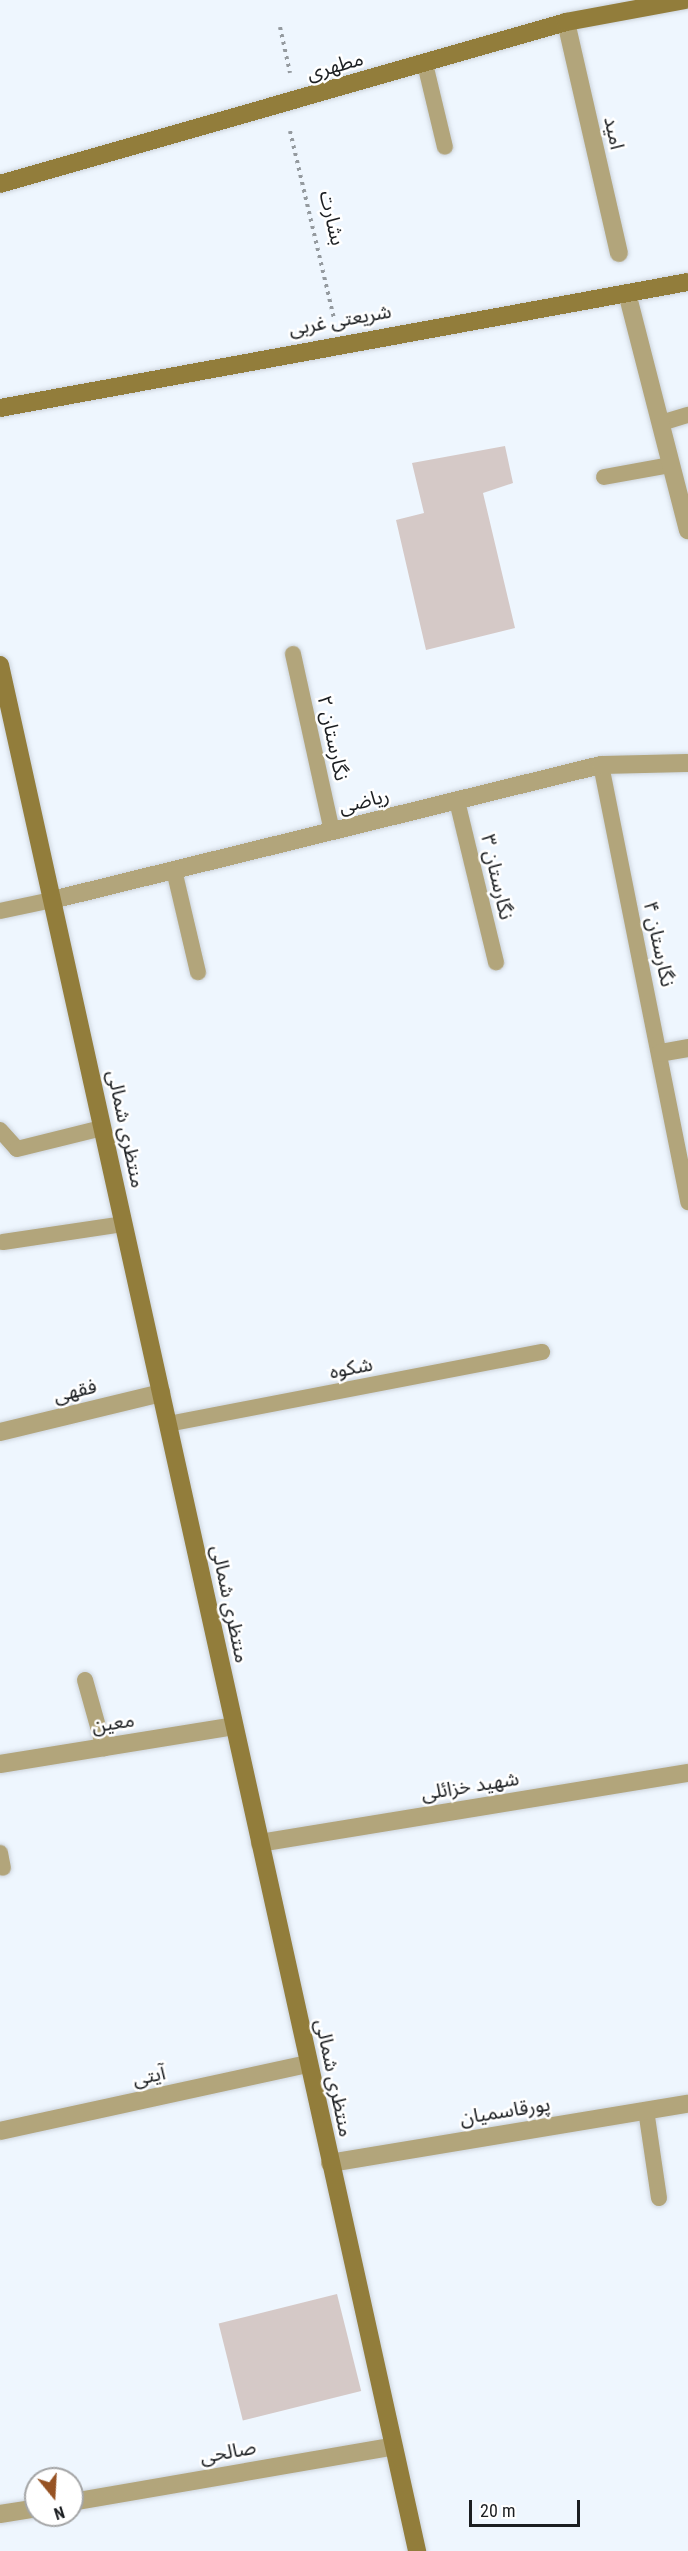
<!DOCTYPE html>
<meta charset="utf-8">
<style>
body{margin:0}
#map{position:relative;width:688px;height:2551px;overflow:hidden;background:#eef6fe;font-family:"Roboto Condensed","Noto Sans Arabic",sans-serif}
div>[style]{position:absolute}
.building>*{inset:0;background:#d5c9c7;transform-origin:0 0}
.path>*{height:4px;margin-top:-2px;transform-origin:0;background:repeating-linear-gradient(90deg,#949a9f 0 3px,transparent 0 7.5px)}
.roads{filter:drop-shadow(0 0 2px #ccd3db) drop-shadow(0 0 2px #ccd3db)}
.lane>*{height:16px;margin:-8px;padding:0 8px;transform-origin:8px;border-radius:8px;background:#b2a57b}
.street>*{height:18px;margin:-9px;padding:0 9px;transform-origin:9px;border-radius:9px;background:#b2a57b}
.secondary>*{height:18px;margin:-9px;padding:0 9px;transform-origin:9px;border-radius:9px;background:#927d3b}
span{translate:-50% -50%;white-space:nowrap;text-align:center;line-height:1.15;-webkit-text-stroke:5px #fff;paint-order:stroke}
.street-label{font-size:20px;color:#1b1e21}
.north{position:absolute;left:24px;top:2467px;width:60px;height:60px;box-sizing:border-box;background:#fff;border:2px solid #a4a5a6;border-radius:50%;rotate:162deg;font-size:16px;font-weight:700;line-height:24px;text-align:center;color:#1b1e21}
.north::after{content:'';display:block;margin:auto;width:21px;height:27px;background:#975324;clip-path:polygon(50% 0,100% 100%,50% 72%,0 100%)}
.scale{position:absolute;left:469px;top:2500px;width:111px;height:27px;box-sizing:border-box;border:3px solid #1b1e21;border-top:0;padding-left:8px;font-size:18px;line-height:21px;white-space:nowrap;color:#1b1e21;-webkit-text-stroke:4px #fff;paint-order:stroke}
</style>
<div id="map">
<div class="building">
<i style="clip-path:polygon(505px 446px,513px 483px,483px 493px,515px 628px,426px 650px,396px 520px,424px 513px,412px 463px)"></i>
<i style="left:337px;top:2294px;width:100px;height:122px;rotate:76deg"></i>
</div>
<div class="path">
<i style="left:280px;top:27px;width:47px;rotate:77.7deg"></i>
<i style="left:290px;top:131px;width:193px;rotate:76.8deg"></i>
</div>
<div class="roads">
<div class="lane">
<i style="left:425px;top:64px;width:85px;rotate:76.5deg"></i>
<i style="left:661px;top:423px;width:28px;rotate:-17deg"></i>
<i style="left:604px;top:477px;width:68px;rotate:-10.2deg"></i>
<i style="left:293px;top:654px;width:181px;rotate:77.6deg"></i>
<i style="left:601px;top:765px;width:446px;rotate:78.7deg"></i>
<i style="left:457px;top:801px;width:166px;rotate:76.4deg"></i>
<i style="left:174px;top:870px;width:105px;rotate:76.8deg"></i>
<i style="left:0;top:911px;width:53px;rotate:-11.9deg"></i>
<i style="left:0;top:1130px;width:25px;rotate:48deg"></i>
<i style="left:17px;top:1149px;width:88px;rotate:-13.9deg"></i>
<i style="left:3px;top:1242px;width:121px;rotate:-8.5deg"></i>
<i style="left:168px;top:1424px;width:381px;rotate:-10.9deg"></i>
<i style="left:85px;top:1680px;width:71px;rotate:74.4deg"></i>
<i style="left:0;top:1853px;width:15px;rotate:79deg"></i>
<i style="left:646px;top:2110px;width:89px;rotate:81.6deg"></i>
</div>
<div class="street">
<i style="left:566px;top:22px;width:237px;rotate:77.1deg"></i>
<i style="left:627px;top:293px;width:245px;rotate:75.6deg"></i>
<i style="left:52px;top:900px;width:565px;rotate:-13.82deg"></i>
<i style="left:601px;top:765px;width:87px;rotate:-1.3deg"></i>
<i style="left:660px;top:1053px;width:28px;rotate:-10deg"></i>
<i style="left:0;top:1432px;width:166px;rotate:-13.6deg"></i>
<i style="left:0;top:1764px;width:237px;rotate:-9.2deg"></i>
<i style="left:260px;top:1843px;width:434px;rotate:-9.3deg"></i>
<i style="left:0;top:2131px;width:315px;rotate:-12.3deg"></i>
<i style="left:330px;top:2163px;width:363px;rotate:-9.4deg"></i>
<i style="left:72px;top:2502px;width:325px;rotate:-9.8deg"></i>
<i style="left:0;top:2514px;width:36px;rotate:-9deg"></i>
</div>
<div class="secondary">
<i style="left:0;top:184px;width:589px;rotate:-15.97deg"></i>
<i style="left:566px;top:22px;width:121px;rotate:-10.5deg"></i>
<i style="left:0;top:408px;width:699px;rotate:-10.38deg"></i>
<i style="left:0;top:665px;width:1932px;rotate:77.53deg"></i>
</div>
</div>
<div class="street-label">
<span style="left:335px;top:66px;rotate:-16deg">مطهری</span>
<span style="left:614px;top:133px;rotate:77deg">امید</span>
<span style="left:332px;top:218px;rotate:77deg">بشارت</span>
<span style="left:340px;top:320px;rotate:-10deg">شریعتی غربی</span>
<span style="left:333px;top:738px;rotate:78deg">نگارستان ۲</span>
<span style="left:364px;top:801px;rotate:-14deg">ریاضی</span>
<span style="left:497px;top:877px;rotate:77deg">نگارستان ۳</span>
<span style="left:659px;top:944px;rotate:78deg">نگارستان ۴</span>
<span style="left:126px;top:1129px;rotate:78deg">منتظری شمالی</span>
<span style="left:351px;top:1368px;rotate:-11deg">شکوه</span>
<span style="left:75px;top:1391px;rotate:-14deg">فقهی</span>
<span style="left:230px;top:1604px;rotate:78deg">منتظری شمالی</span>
<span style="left:113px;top:1723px;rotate:-9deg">معین</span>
<span style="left:470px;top:1786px;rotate:-9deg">شهید خزائلی</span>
<span style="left:149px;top:2076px;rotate:-12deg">آیتی</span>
<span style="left:334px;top:2078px;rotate:78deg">منتظری شمالی</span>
<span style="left:505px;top:2111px;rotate:-9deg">پورقاسمیان</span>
<span style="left:228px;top:2452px;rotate:-10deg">صالحی</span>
</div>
<div class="north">N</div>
<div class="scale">20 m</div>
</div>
